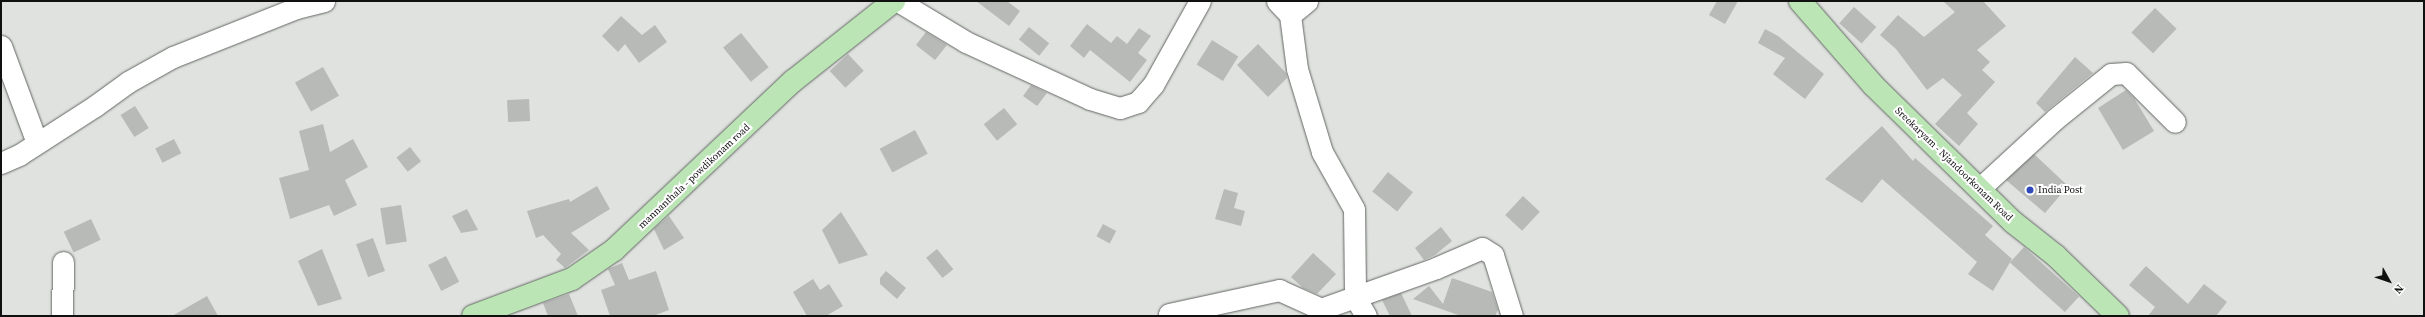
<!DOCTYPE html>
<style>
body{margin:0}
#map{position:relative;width:2425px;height:317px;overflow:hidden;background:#dfe2de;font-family:"Source Serif 4",serif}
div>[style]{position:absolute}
.building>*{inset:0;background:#b7bab6;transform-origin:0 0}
.roads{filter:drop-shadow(0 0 1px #636663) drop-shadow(0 0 1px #636663)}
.minor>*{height:21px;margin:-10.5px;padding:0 10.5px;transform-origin:10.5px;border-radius:10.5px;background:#fff}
.major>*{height:22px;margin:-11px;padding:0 11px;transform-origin:11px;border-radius:11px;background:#bbe5b5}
.dots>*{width:11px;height:11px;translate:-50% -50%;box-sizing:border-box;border:2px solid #fff;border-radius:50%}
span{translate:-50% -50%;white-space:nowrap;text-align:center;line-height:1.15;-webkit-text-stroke:4px #fff;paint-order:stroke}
.street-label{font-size:10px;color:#0f100f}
.poi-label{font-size:10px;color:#0f100f}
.left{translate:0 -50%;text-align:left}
.frame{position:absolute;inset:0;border:2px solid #0f100f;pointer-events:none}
.north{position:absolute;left:2369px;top:261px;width:40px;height:40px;-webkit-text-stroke:3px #fff;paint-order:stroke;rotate:130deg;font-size:11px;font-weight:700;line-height:16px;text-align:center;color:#0f100f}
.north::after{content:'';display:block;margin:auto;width:14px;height:18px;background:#0f100f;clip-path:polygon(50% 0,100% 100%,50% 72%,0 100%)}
</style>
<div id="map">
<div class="building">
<i style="clip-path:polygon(976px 1px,1007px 1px,1020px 11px,1009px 26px)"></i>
<i style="clip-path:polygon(1717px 1px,1738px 1px,1725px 24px,1709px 15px)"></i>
<i style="clip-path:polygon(1943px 1px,1983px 1px,2006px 26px,1977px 50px,1990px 62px,1982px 70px,1995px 82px,1967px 113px,1978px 124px,1959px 146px,1935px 124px,1962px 95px,1943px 78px,1927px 90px,1896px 49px,1880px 35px,1898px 15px,1924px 37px,1955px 12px)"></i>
<i style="left:1854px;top:7px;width:30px;height:22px;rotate:42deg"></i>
<i style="left:2155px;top:8px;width:30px;height:34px;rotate:44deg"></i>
<i style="clip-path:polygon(621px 16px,642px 35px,655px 25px,667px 42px,639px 63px,625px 44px,618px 52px,602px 36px)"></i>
<i style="clip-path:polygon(1087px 24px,1111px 43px,1117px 36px,1127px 44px,1139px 28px,1151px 36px,1138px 53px,1147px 60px,1130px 82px,1090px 50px,1084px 58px,1070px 46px)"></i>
<i style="left:1029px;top:27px;width:26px;height:16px;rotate:39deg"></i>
<i style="clip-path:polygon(1765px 29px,1778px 36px,1824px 74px,1805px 99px,1773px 74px,1785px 58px,1758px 43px)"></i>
<i style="clip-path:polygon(926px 32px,947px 45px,935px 60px,916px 45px)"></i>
<i style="left:741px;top:33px;width:44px;height:23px;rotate:51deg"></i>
<i style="left:1212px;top:40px;width:31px;height:29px;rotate:32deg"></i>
<i style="clip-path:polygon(1258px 44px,1286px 73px,1287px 78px,1268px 97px,1237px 65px)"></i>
<i style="left:848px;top:54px;width:23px;height:25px;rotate:47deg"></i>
<i style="clip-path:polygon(2075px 57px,2093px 73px,2045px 112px,2036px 103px)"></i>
<i style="left:323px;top:67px;width:33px;height:32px;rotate:61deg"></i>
<i style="clip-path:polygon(1031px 85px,1047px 93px,1037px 106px,1023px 96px)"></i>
<i style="clip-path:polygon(2126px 90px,2134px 98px,2154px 131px,2123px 150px,2098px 108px)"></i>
<i style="left:529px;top:99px;width:22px;height:22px;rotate:87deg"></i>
<i style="left:135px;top:106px;width:26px;height:17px;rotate:58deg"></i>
<i style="left:1004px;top:108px;width:21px;height:26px;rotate:51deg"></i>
<i style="clip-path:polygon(323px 124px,330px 152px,353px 139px,368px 167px,345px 180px,357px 205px,334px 216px,329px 205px,290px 219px,279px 178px,309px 170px,299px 131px)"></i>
<i style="clip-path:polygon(1882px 126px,1913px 161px,1915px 158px,1993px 226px,1985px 235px,2012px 259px,1993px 291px,1968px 274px,1977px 262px,1882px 179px,1862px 203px,1825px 179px)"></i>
<i style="left:915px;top:130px;width:27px;height:40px;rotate:62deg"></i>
<i style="left:174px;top:139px;width:16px;height:21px;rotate:63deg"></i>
<i style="left:410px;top:147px;width:18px;height:17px;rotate:52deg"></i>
<i style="clip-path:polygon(2034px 154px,2068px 186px,2045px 213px,2006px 180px)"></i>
<i style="left:1388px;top:172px;width:32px;height:25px;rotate:39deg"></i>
<i style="clip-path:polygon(597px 186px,610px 209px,571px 233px,589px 250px,565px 268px,556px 260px,561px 254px,543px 235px,536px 238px,527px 211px,569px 199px,570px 202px)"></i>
<i style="clip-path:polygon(1224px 189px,1238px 193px,1234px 208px,1245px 211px,1241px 226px,1215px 219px)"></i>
<i style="left:1523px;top:196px;width:23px;height:26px;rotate:43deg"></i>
<i style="left:401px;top:205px;width:37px;height:21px;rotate:81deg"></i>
<i style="clip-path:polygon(467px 209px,478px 230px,461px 233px,452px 216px)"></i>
<i style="clip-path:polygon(841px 212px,868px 255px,839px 264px,822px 230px)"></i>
<i style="clip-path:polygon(669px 216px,684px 238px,664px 250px,654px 229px)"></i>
<i style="left:91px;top:219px;width:23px;height:30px;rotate:65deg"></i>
<i style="left:1103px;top:224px;width:15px;height:14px;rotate:28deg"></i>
<i style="clip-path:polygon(1441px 227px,1452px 241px,1435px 255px,1424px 260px,1415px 248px)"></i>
<i style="left:373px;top:238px;width:35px;height:18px;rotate:70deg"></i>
<i style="left:2024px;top:247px;width:74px;height:21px;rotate:42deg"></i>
<i style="clip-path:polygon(322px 249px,342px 299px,318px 306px,298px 261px)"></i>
<i style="left:937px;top:249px;width:26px;height:14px;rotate:51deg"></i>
<i style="clip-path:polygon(1313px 253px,1336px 274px,1317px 294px,1303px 288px,1291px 277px)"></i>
<i style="left:446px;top:256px;width:29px;height:20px;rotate:63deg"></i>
<i style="clip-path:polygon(622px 263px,629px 280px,656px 271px,669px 310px,653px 316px,610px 316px,601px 290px,615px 285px,608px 269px)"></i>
<i style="clip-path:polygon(2146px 266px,2188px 304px,2204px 284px,2227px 302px,2216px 316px,2148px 316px,2155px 307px,2129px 285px)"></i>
<i style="clip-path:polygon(886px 271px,906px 288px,897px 299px,880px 284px,880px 278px)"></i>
<i style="clip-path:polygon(1452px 278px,1492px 292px,1498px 310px,1495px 316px,1461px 316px,1413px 299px,1429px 286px,1443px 304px)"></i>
<i style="clip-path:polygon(813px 279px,820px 290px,829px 284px,843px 306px,826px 316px,807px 316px,793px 292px)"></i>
<i style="clip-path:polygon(1401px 293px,1412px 316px,1390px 316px,1382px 300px)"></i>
<i style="clip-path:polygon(569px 294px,578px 316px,548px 316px,543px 303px)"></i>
<i style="clip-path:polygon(207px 296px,218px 316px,172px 316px)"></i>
</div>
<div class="roads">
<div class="minor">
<i style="left:898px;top:1px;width:79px;rotate:31.1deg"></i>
<i style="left:966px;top:42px;width:136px;rotate:24.7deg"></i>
<i style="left:1090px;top:99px;width:31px;rotate:17deg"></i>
<i style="left:1120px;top:108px;width:19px;rotate:-18deg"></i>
<i style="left:1138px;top:102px;width:23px;rotate:-49deg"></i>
<i style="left:1153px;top:85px;width:96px;rotate:-60.8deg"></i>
<i style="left:1277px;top:1px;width:19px;rotate:47deg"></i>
<i style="left:1290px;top:15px;width:54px;rotate:82.6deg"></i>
<i style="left:1297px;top:69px;width:87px;rotate:73.2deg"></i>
<i style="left:1322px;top:152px;width:65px;rotate:60.7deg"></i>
<i style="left:1354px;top:209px;width:88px;rotate:89.3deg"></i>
<i style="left:1355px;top:297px;width:22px;rotate:60deg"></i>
<i style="left:1290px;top:15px;width:22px;rotate:-39deg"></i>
<i style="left:1px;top:46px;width:103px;rotate:69.6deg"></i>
<i style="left:1px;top:163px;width:20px;rotate:-24deg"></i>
<i style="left:19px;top:155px;width:90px;rotate:-32.8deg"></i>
<i style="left:95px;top:106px;width:41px;rotate:-36deg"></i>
<i style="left:128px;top:82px;width:51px;rotate:-29.1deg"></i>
<i style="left:173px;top:57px;width:132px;rotate:-21.7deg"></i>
<i style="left:296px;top:8px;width:29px;rotate:-14deg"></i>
<i style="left:1979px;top:189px;width:103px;rotate:-42.6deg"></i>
<i style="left:2055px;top:119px;width:72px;rotate:-38.8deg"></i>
<i style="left:2111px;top:74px;width:15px;rotate:-4deg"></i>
<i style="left:2126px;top:73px;width:69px;rotate:45deg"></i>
<i style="left:1169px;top:314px;width:113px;rotate:-12.3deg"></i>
<i style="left:1279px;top:290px;width:46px;rotate:24.3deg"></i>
<i style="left:1321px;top:309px;width:122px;rotate:-19.6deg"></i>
<i style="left:1436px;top:268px;width:50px;rotate:-23.5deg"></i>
<i style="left:1482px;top:248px;width:13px;rotate:32deg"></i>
<i style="left:1493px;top:255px;width:64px;rotate:72.7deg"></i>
<i style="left:62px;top:316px;width:54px;rotate:-88.9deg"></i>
</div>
<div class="major">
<i style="left:1800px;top:1px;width:111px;rotate:49deg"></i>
<i style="left:1873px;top:85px;width:196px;rotate:44.4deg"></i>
<i style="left:2013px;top:222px;width:55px;rotate:38.3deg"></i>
<i style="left:2056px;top:256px;width:86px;rotate:44.1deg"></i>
<i style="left:473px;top:316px;width:106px;rotate:-20.5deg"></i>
<i style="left:572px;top:279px;width:51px;rotate:-34.6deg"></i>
<i style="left:614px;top:250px;width:246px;rotate:-43.4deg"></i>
<i style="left:793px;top:81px;width:129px;rotate:-38.4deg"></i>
</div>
</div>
<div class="dots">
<i style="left:2030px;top:190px;background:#3049ba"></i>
</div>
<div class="street-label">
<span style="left:1954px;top:164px;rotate:44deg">Sreekaryam - Njandoorkonam Road</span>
<span style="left:694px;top:176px;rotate:-43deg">mannanthala - powdikonam road</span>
</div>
<div class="poi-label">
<span class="left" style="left:2038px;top:190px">India Post</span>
</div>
<div class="frame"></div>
<div class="north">N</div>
</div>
